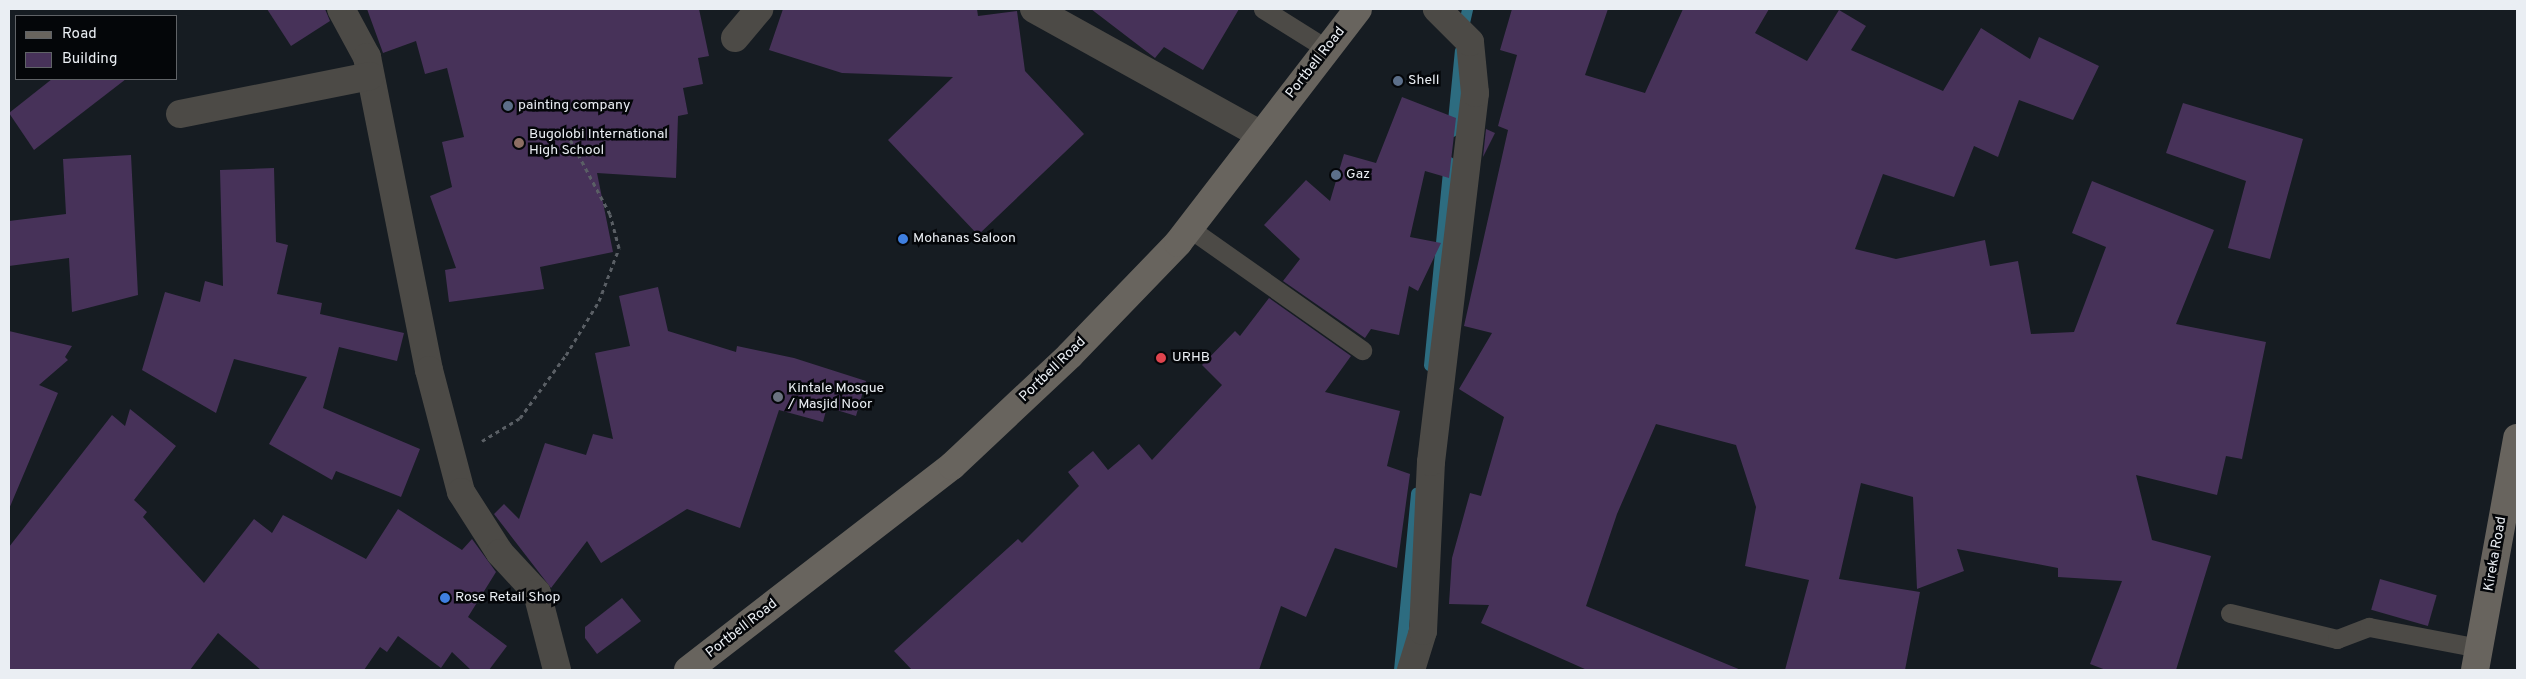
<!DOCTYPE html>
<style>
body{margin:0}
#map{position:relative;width:2526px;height:679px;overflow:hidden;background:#161c22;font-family:Overpass,sans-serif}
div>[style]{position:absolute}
.stream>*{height:11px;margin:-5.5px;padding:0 5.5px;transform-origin:5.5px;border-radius:5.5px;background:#2d6c80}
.building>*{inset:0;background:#473259;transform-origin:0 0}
.path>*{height:3px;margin-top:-1.5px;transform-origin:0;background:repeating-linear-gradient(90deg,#5a5f65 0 4px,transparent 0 8px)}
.service>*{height:19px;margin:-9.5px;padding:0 9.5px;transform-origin:9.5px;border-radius:9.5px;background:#4c4a46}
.minor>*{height:28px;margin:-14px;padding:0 14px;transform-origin:14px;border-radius:14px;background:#4c4a46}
.secondary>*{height:28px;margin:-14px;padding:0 14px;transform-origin:14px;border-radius:14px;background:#68645e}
.dots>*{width:14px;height:14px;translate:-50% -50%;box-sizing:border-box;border:2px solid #040609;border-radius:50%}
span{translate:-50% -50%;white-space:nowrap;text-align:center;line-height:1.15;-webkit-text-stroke:5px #040609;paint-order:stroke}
.street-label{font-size:14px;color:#eaeef3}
.poi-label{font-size:14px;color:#eaeef3}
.left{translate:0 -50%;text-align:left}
.frame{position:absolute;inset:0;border:10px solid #eaeef3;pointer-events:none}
.legend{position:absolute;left:15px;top:15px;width:162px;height:65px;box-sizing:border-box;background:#040609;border:1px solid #606367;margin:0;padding:6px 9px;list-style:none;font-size:15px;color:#eaeef3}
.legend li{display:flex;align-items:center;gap:10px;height:25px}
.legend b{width:25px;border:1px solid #606367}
</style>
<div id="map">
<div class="stream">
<i style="left:1462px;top:31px;width:23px;rotate:-77deg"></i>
<i style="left:1452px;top:131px;width:81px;rotate:-84.4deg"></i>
<i style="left:1429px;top:365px;width:204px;rotate:-84.4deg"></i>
<i style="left:1399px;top:670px;width:178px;rotate:-84.5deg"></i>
</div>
<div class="building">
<i style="clip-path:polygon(267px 9px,325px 9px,330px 21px,291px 46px)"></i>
<i style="clip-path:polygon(367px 9px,699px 9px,709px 56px,698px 58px,703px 84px,683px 88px,688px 114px,678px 116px,676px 178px,597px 173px,613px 252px,540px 267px,544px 289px,449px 302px,445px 270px,456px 268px,430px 196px,452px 187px,442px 142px,464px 137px,447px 68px,425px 74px,416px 41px,383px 53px)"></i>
<i style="clip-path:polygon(783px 9px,977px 9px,978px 16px,1017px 11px,1025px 71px,1084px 134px,978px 235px,888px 140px,953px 77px,842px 73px,769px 50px)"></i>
<i style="clip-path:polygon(1091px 9px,1239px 9px,1203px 70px,1164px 47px,1155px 58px)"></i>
<i style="clip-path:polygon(1512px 9px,1608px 9px,1585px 75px,1645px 93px,1683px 9px,1769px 9px,1755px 33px,1807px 61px,1839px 10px,1866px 26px,1851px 50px,1943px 91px,1981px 28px,2030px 59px,2039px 37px,2099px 66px,2073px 120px,2019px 100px,1998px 157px,1974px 146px,1954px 197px,1883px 174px,1855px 249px,1896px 259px,1985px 240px,1990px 266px,2018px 261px,2031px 334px,2074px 332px,2106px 247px,2072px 233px,2092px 181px,2214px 230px,2176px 324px,2266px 342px,2242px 459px,2226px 456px,2217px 495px,2136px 475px,2152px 540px,2211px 556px,2176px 670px,2106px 670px,2090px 664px,2122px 581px,2058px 577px,2058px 568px,1957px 549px,1964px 571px,1917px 589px,1913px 497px,1861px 483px,1839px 579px,1920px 592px,1905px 670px,1785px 670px,1809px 580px,1745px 566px,1756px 507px,1736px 445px,1656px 424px,1617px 514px,1586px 606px,1741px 670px,1587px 670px,1481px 623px,1489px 605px,1449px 604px,1452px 558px,1470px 493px,1481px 496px,1504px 417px,1459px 389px,1492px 333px,1464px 326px,1508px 130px,1498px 126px,1517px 55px,1500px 50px)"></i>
<i style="clip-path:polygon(52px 79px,126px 79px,34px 150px,9px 113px)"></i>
<i style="clip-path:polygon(1402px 97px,1456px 118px,1449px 178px,1425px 171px,1410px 237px,1441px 243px,1418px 291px,1409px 286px,1399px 335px,1371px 329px,1365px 338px,1283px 281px,1300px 259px,1264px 225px,1306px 180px,1330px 201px,1344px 154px,1376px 163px)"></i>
<i style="clip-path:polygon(2183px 103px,2303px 139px,2270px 259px,2228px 248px,2246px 181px,2166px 153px)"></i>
<i style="clip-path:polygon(1486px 129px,1495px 133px,1483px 157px)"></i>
<i style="clip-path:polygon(131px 155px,138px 295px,72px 312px,69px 258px,9px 266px,9px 221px,66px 214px,63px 159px)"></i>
<i style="clip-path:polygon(274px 168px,276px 242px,288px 245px,277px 294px,322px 303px,320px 314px,404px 333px,397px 361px,339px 347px,323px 408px,420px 449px,401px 497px,336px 471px,332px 480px,269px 444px,307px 377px,234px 359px,216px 413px,142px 370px,165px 292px,200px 302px,205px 281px,223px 286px,220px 170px)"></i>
<i style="clip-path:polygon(658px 287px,668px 331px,736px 352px,737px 346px,794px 358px,866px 381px,856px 416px,827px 407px,823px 422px,779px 410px,740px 528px,687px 509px,601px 563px,587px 541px,551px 588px,494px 514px,504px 504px,519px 519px,545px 443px,586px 455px,593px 434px,613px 439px,595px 353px,630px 346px,619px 296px)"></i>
<i style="clip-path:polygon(1269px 298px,1351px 356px,1325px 392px,1400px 411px,1387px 466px,1410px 474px,1397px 568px,1335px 548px,1306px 617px,1281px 606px,1259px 670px,912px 670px,894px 651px,1018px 539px,1022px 543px,1079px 486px,1068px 472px,1093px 451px,1108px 470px,1139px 444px,1152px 460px,1222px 385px,1202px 365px,1235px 331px,1240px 336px)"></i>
<i style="clip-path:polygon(9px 331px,72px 346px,65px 357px,68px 360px,39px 385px,58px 393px,9px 509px)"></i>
<i style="clip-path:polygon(130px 409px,176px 446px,134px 500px,147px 512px,143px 517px,204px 583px,254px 519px,272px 533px,283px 515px,366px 559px,398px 509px,462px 550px,472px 539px,496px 572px,468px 617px,507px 646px,489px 670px,471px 670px,452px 652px,441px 668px,398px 636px,387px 652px,380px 647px,364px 670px,261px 670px,218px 633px,190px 670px,9px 670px,9px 547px,112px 415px,125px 426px)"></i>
<i style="left:2380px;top:579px;width:59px;height:32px;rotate:16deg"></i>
<i style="clip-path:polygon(622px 598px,641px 621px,597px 654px,585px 638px,585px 627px)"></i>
</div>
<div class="path">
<i style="left:482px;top:441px;width:44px;rotate:-31.2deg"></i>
<i style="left:520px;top:418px;width:78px;rotate:-53.9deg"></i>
<i style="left:566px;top:355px;width:63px;rotate:-58.6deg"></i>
<i style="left:599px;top:301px;width:57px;rotate:-69.3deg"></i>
<i style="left:619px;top:248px;width:35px;rotate:-105deg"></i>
<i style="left:610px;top:214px;width:100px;rotate:-118.1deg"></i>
</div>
<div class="service">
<i style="left:1263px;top:9px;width:75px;rotate:32deg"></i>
<i style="left:1189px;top:228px;width:212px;rotate:35.2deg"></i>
<i style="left:2230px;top:613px;width:110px;rotate:13.7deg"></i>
<i style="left:2337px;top:639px;width:34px;rotate:-21deg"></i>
<i style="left:2369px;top:627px;width:112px;rotate:10.8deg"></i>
</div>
<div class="minor">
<i style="left:341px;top:9px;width:55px;rotate:61.6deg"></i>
<i style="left:367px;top:57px;width:319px;rotate:78.8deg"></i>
<i style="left:429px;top:370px;width:126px;rotate:75.3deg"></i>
<i style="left:461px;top:492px;width:72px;rotate:57.4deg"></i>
<i style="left:500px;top:553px;width:54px;rotate:47.2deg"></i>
<i style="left:537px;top:593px;width:80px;rotate:75.4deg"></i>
<i style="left:1034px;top:9px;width:260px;rotate:29deg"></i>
<i style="left:735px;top:38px;width:38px;rotate:-50deg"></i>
<i style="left:180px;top:114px;width:194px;rotate:-11.3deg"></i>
<i style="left:1411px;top:670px;width:41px;rotate:-72.9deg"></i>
<i style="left:1423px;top:631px;width:169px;rotate:-87.3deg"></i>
<i style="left:1431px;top:462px;width:372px;rotate:-83.2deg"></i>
<i style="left:1475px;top:93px;width:51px;rotate:-95.6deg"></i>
<i style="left:1470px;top:42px;width:47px;rotate:-135deg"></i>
</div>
<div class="secondary">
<i style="left:688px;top:670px;width:334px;rotate:-37.7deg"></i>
<i style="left:952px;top:466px;width:162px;rotate:-43.2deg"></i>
<i style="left:1070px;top:355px;width:156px;rotate:-46deg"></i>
<i style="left:1178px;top:243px;width:295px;rotate:-52.4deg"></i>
<i style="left:2475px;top:670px;width:236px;rotate:-79.7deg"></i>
</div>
<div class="dots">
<i style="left:1398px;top:81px;background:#5c6f8a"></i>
<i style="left:508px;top:106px;background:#5c6f8a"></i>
<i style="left:519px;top:143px;background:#8d6e63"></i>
<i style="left:1336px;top:175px;background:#5c6f8a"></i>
<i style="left:903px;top:239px;background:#3f7fe0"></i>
<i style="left:1161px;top:358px;background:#e0444e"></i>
<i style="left:778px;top:397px;background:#6b7280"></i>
<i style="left:445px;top:598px;background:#3f7fe0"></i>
</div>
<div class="street-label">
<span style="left:1316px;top:63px;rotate:-52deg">Portbell Road</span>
<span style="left:1053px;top:370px;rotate:-44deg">Portbell Road</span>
<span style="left:2496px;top:554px;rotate:-80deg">Kireka Road</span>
<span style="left:742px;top:629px;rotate:-38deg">Portbell Road</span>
</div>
<div class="poi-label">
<span class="left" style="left:1408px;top:81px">Shell</span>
<span class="left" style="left:518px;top:106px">painting company</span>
<span class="left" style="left:529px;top:143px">Bugolobi International<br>High School</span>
<span class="left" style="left:1346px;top:175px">Gaz</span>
<span class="left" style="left:913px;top:239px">Mohanas Saloon</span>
<span class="left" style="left:1172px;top:358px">URHB</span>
<span class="left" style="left:788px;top:397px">Kintale Mosque<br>/ Masjid Noor</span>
<span class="left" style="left:455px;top:598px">Rose Retail Shop</span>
</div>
<div class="frame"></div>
<ul class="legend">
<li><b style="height:6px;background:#68645e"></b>Road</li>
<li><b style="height:14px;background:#473259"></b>Building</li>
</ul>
</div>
